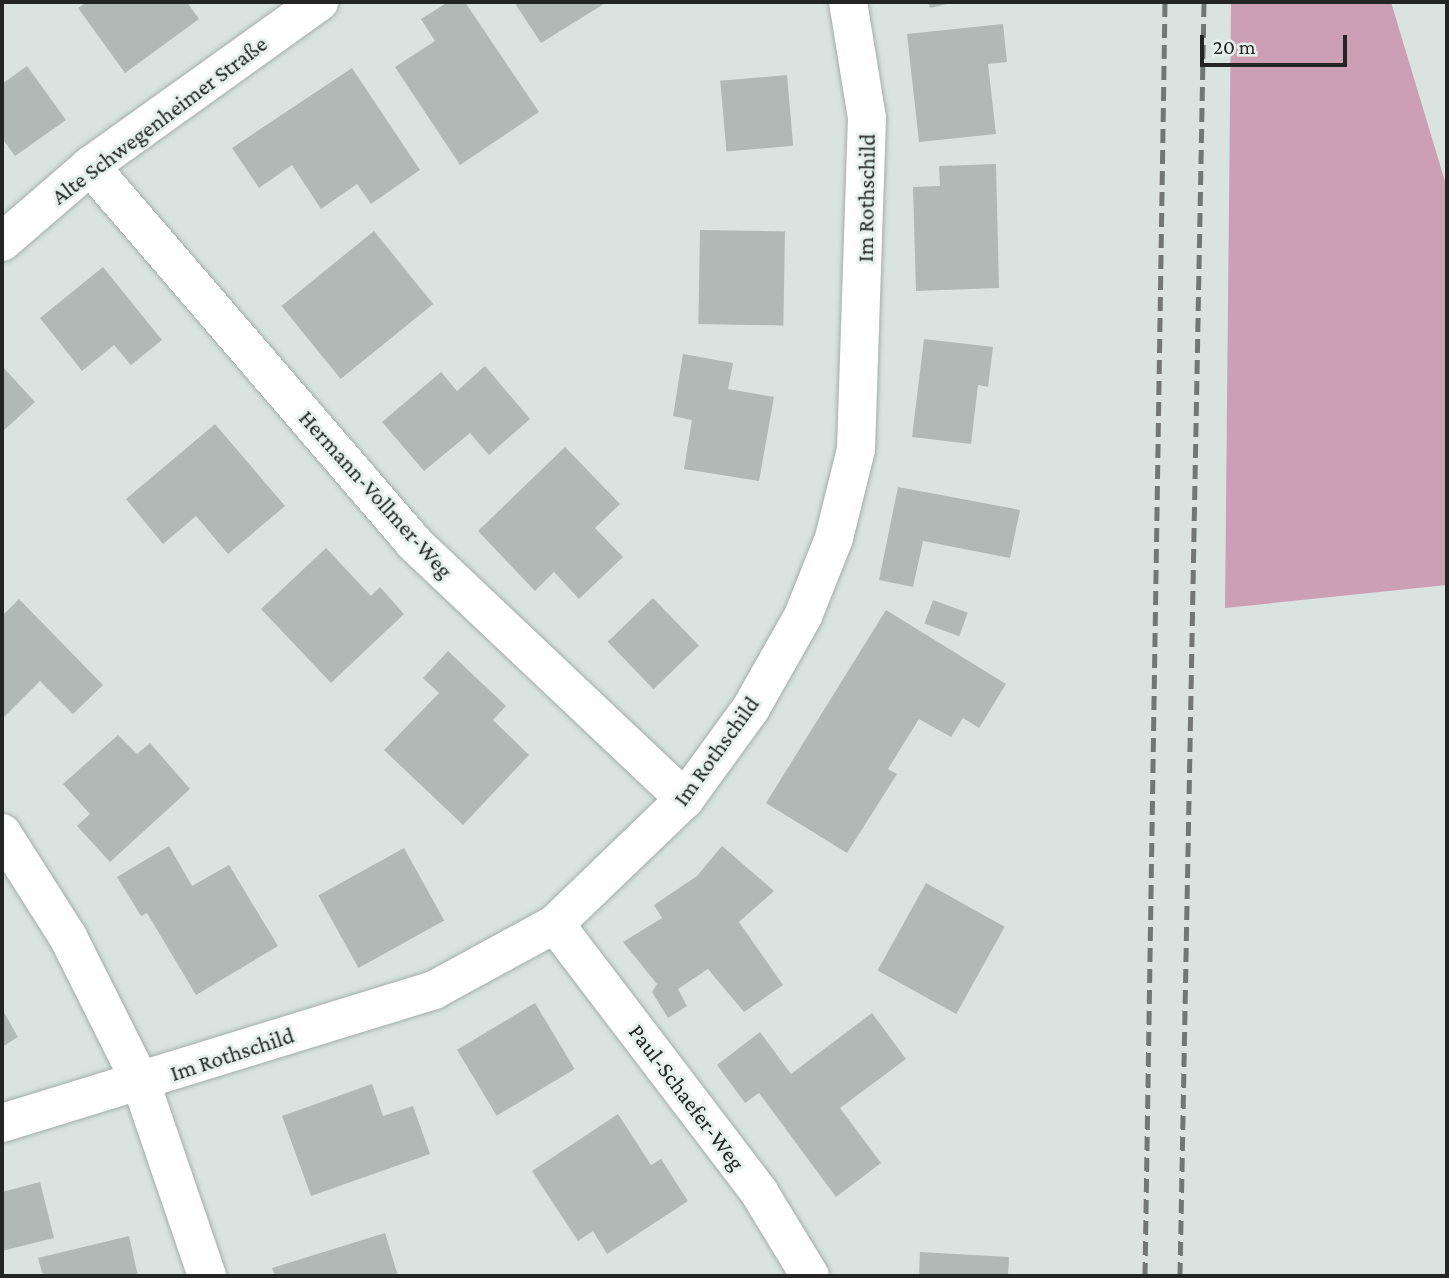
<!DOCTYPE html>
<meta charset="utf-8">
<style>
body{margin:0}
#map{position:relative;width:1449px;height:1278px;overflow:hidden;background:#d9e4e1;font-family:"Crimson Pro",serif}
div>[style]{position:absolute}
.green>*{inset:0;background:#cc9fb4}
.building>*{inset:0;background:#afb9b6;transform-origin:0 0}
.roads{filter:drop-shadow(0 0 2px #a3adaa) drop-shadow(0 0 2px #a3adaa)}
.minor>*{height:38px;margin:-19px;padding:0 19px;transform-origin:19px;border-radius:19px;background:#fff}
.rail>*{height:5px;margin-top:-2.5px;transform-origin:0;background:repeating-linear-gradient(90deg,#717775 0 14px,transparent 0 21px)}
span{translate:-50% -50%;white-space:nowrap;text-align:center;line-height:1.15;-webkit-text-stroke:6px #e6f1ee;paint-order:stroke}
.street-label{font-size:23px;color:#222524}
.frame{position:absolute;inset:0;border:4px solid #222524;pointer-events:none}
.scale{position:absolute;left:1200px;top:35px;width:147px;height:32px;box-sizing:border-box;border:4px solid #222524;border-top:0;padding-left:9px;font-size:21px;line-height:24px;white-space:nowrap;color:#222524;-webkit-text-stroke:5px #e6f1ee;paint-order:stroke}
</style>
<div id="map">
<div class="green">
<i style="clip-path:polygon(1231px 2px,1391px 2px,1447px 188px,1447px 585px,1225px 608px)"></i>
</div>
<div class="building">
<i style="clip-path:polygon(87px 2px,187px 2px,199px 19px,125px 73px,78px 8px)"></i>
<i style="clip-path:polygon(448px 2px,465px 2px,539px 112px,460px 165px,395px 67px,435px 41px,421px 19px)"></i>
<i style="clip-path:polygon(514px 2px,607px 2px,541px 43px)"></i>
<i style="clip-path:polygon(928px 2px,952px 2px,952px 3px,930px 8px)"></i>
<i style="clip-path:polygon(1003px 24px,1007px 62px,988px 64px,996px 134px,919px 142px,907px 34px)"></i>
<i style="clip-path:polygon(27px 66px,66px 120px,15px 156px,2px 138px,2px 84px)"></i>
<i style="clip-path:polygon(352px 68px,420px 170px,371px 204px,357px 184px,321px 209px,292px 165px,259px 188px,232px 148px)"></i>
<i style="left:787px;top:75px;width:71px;height:67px;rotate:85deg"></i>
<i style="clip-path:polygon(996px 164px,999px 288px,916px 291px,913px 187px,940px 186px,939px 166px)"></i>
<i style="left:700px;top:230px;width:85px;height:94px;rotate:1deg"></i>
<i style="left:374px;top:231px;width:94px;height:119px;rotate:51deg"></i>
<i style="clip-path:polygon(103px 267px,162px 340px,131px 365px,114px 345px,82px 371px,40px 318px)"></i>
<i style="clip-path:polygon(924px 339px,993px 347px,988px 387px,978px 385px,971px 444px,912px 437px)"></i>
<i style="clip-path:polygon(683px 354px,733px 363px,728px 389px,774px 397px,759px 481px,684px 469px,692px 420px,673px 416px)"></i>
<i style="clip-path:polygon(2px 366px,35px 402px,2px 432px)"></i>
<i style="clip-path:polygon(485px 366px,530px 419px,489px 455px,470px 433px,424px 471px,382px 422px,441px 372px,457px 391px)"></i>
<i style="clip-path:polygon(215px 424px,285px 506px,228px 554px,196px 516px,163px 544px,126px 499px)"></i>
<i style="clip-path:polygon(565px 447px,620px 504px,595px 528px,623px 557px,579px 599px,554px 572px,535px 591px,478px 531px)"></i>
<i style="clip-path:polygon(898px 487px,1020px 510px,1010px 558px,923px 541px,913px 587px,879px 580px)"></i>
<i style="clip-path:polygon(326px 548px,371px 596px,380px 587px,404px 614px,331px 683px,261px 609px)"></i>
<i style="left:653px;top:598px;width:66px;height:63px;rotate:46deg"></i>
<i style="clip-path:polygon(19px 599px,103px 685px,73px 714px,40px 681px,2px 719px,2px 616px)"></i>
<i style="left:933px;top:600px;width:37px;height:25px;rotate:20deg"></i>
<i style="clip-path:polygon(886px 610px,1006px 684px,979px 728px,963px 718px,951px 737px,919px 719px,888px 769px,897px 774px,847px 853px,766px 803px)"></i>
<i style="clip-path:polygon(448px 651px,506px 706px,493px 720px,529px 755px,463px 825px,384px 750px,439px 693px,423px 678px)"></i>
<i style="clip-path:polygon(118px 735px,137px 754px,150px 743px,190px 789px,110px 862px,77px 826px,90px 814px,63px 784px)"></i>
<i style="clip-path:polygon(169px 846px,192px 886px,229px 865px,278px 946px,196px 995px,147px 913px,141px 916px,117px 877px)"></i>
<i style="clip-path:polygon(722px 846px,774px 891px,739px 922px,783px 985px,744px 1012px,708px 969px,678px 989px,687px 1006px,668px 1018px,652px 992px,657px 984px,623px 942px,662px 918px,654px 905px,697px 876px)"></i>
<i style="left:404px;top:848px;width:83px;height:98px;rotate:61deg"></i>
<i style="left:926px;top:883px;width:90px;height:100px;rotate:29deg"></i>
<i style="left:535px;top:1003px;width:77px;height:91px;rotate:59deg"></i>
<i style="clip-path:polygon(2px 1009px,18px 1037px,2px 1047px)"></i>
<i style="clip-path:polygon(872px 1013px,906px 1059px,840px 1108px,881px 1163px,836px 1197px,759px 1093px,745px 1103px,717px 1065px,760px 1032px,791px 1074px)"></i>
<i style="clip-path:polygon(372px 1084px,383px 1116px,413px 1106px,430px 1154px,311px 1196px,282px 1116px)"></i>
<i style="clip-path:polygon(618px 1114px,651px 1165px,661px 1159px,688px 1201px,607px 1254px,593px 1231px,578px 1241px,532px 1171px)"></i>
<i style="clip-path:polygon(40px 1182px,54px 1238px,2px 1251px,2px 1192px)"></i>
<i style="clip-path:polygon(385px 1233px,398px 1276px,275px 1276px,272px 1268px)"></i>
<i style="clip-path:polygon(129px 1236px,138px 1276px,43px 1276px,38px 1258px)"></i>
<i style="clip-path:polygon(920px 1252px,1009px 1257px,1008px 1276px,919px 1276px)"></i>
</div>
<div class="roads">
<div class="minor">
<i style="left:90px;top:166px;width:497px;rotate:49.3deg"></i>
<i style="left:414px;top:543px;width:373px;rotate:43.4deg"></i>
<i style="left:2px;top:242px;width:116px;rotate:-40.8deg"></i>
<i style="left:90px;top:166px;width:282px;rotate:-35.6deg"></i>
<i style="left:2px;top:833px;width:123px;rotate:57.6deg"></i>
<i style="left:68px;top:937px;width:163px;rotate:63.4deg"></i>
<i style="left:141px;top:1083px;width:204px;rotate:71.1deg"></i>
<i style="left:555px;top:924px;width:337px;rotate:52.7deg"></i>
<i style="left:759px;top:1192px;width:98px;rotate:58.7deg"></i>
<i style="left:2px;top:1123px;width:452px;rotate:-17.1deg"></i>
<i style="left:434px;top:990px;width:138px;rotate:-28.6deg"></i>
<i style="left:555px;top:924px;width:180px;rotate:-43.9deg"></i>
<i style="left:685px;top:799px;width:112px;rotate:-54deg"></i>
<i style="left:751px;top:708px;width:106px;rotate:-60.5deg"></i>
<i style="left:803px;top:616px;width:84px;rotate:-68.3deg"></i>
<i style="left:834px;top:538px;width:92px;rotate:-76.1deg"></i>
<i style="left:856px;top:449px;width:331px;rotate:-88.1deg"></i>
<i style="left:867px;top:118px;width:118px;rotate:-99.3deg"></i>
</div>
</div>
<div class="rail">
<i style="left:1145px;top:1276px;width:1274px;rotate:-89.1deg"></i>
<i style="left:1180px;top:1276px;width:1274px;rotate:-88.92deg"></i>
</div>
<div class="street-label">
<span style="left:159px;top:120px;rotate:-37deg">Alte Schwegenheimer Straße</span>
<span style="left:866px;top:198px;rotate:-89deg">Im Rothschild</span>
<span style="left:376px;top:494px;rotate:48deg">Hermann-Vollmer-Weg</span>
<span style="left:716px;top:751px;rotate:-54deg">Im Rothschild</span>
<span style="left:232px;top:1054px;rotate:-18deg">Im Rothschild</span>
<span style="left:687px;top:1097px;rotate:53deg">Paul-Schaefer-Weg</span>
</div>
<div class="frame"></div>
<div class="scale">20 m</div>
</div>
